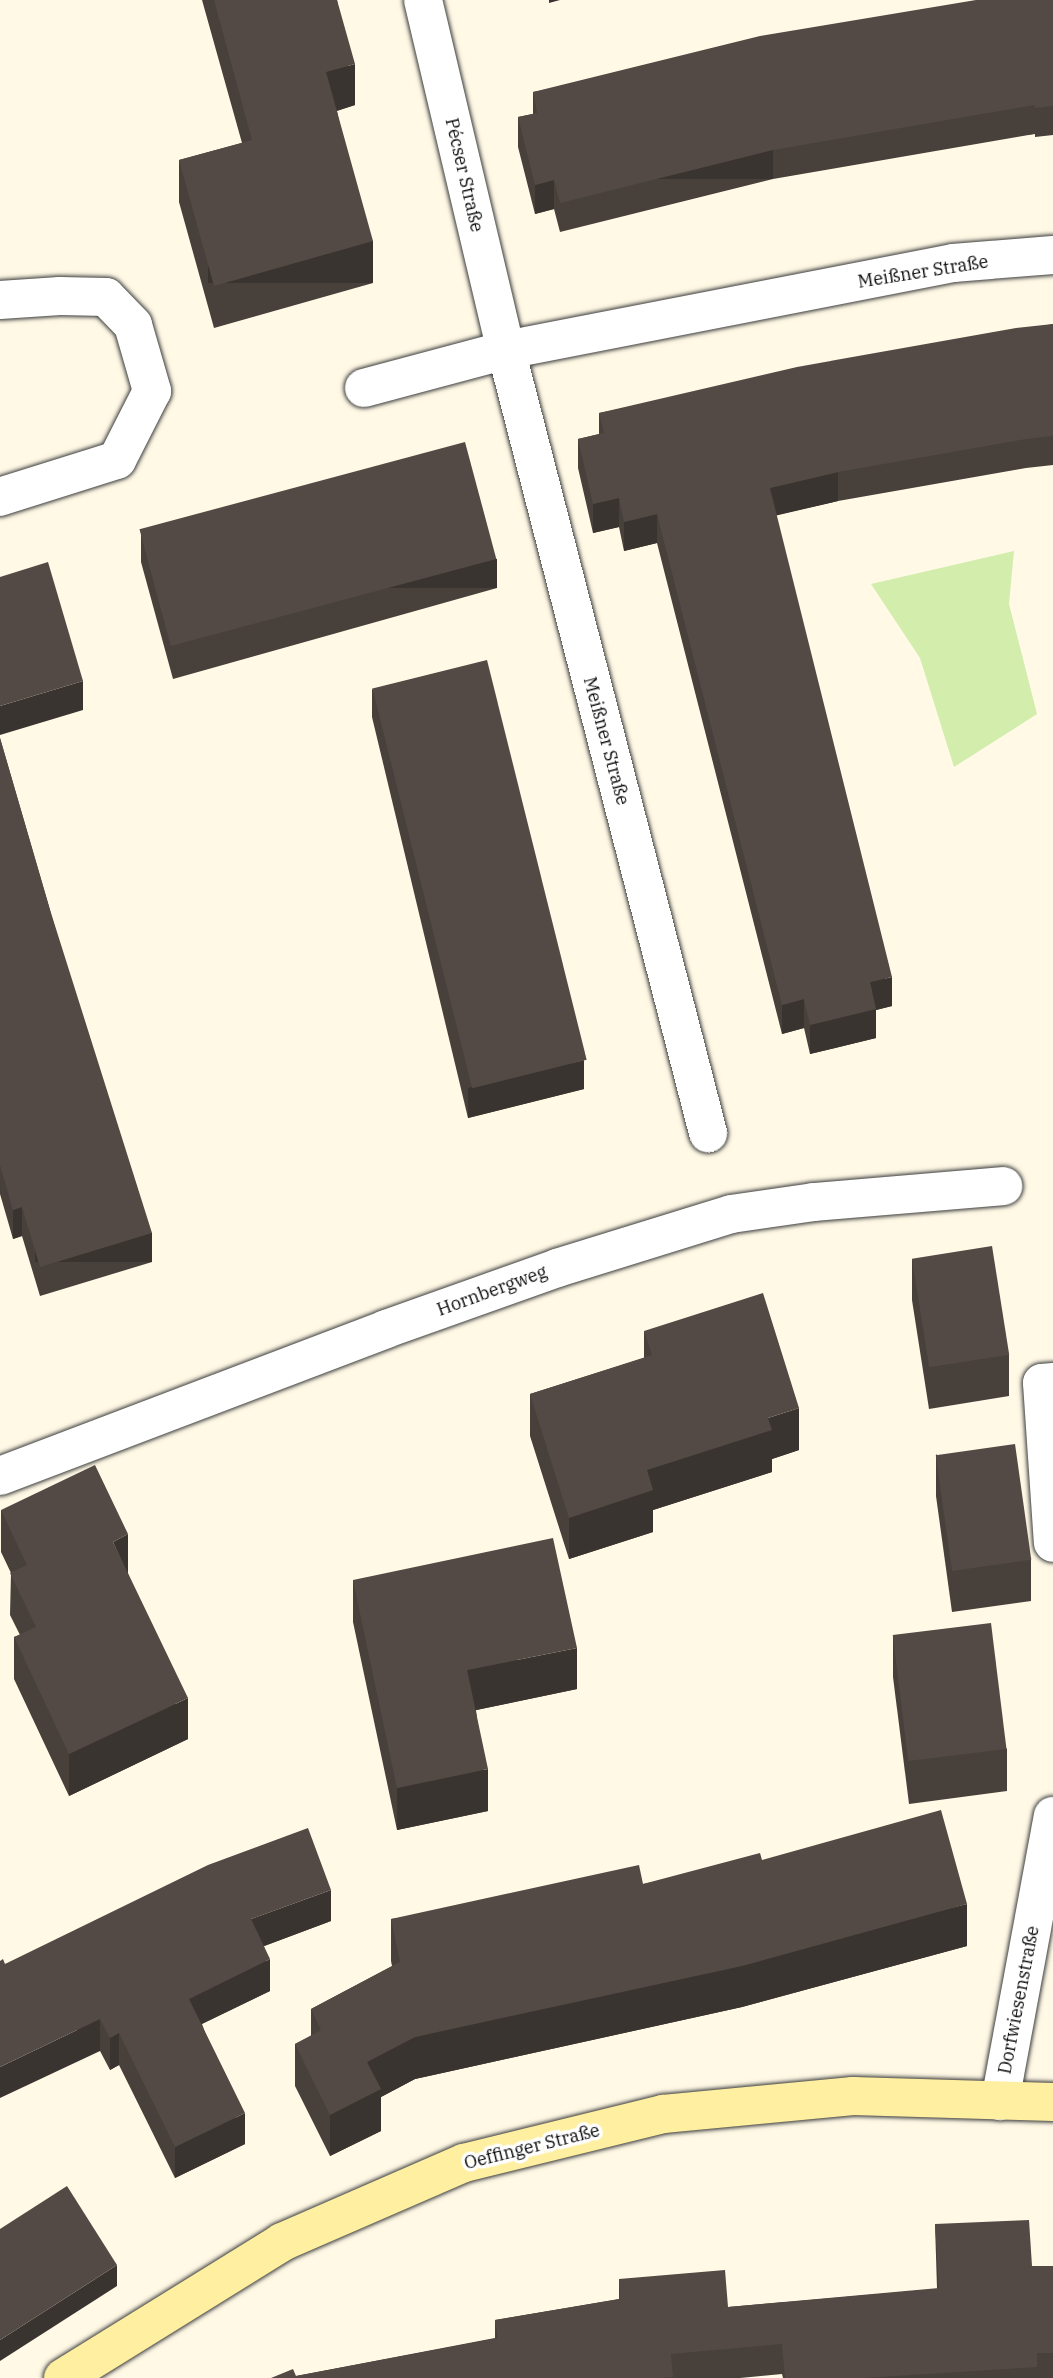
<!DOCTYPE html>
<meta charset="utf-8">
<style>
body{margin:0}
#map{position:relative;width:1053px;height:2378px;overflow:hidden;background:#fff9e6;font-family:"IBM Plex Serif",serif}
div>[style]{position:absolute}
.green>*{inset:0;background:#d2edac}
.roads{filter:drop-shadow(0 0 2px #3d3d3d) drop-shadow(0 0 2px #3d3d3d)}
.street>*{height:38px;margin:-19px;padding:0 19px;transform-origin:19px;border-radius:19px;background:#fff}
.secondary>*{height:38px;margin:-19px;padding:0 19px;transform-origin:19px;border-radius:19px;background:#ffefa1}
.wall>*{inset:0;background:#47403b}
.shaded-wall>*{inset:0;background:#3a3430;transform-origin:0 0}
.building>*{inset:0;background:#534a45;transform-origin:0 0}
span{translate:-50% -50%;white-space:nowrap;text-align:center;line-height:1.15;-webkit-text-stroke:7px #fff;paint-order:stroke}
.street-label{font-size:18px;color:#0a0a0a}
</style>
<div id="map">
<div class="green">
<i style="clip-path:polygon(1014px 551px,1009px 604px,1037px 714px,954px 767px,920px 658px,871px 584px)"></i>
</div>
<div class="roads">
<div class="street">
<i style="left:423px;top:0;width:360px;rotate:76.7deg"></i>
<i style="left:506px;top:350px;width:809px;rotate:75.53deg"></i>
<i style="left:0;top:300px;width:60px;rotate:-3.8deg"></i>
<i style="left:60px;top:296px;width:46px;rotate:1.2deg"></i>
<i style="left:106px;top:297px;width:39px;rotate:46deg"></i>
<i style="left:133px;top:325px;width:69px;rotate:73.9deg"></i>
<i style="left:152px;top:391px;width:77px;rotate:116.9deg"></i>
<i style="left:117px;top:460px;width:123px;rotate:162.5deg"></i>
<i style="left:364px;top:388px;width:147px;rotate:-15deg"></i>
<i style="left:506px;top:350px;width:455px;rotate:-11deg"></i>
<i style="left:953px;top:263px;width:100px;rotate:-4.6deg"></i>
<i style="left:1053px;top:1382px;width:11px;rotate:175deg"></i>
<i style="left:1042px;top:1383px;width:160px;rotate:86.1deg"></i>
<i style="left:0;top:1476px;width:413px;rotate:-20.8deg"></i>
<i style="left:386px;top:1329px;width:182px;rotate:-19.6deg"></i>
<i style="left:557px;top:1268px;width:182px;rotate:-17.2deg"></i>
<i style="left:731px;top:1214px;width:84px;rotate:-8.2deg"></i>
<i style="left:814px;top:1202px;width:190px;rotate:-4.8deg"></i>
<i style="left:1000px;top:2101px;width:290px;rotate:-79.5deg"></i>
</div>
<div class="secondary">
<i style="left:63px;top:2378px;width:258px;rotate:-31.8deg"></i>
<i style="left:282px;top:2242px;width:198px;rotate:-23.5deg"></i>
<i style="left:464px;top:2163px;width:205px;rotate:-13.8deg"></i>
<i style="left:663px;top:2114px;width:191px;rotate:-5.4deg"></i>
<i style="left:853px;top:2096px;width:200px;rotate:1.7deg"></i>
</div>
</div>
<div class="wall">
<i style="clip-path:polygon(202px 0,337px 0,355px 105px,337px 111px,373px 283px,214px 328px,179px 202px,179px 160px,242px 143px)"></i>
<i style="clip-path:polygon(1053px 0,1053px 135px,1035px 137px,1035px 134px,773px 179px,560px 232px,554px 209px,535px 214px,518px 147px,518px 117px,533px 114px,533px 92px)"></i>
<i style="clip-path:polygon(1053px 324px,1053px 465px,1026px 468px,838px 501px,776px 515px,892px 1006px,876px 1010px,876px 1038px,810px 1054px,804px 1028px,782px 1034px,657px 543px,624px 551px,619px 527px,593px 533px,578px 468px,578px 439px,599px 434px,599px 413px)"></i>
<i style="clip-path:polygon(141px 533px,497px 588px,173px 679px,141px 562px)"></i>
<i style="clip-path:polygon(372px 688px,584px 1089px,468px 1118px,372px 717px)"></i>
<i style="clip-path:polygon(0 738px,152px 1262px,40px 1296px,22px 1236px,13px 1239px,0 1194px)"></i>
<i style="clip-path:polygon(912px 1259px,1009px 1355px,1009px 1396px,929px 1409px,912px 1300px)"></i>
<i style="clip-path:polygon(644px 1331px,799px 1450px,772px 1459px,772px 1472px,653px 1510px,653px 1532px,569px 1559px,530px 1436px,530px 1394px,644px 1358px)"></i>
<i style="clip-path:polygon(936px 1454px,1031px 1560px,1031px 1601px,952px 1612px,936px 1496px)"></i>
<i style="clip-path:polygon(1px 1510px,128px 1574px,188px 1739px,69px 1796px,14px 1679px,14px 1637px,20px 1635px,10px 1615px,11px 1573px,1px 1552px)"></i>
<i style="clip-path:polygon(353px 1580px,577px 1689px,476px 1710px,488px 1811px,397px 1830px,353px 1622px)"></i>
<i style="clip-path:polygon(893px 1636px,1007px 1749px,1007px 1791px,909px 1804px,893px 1677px)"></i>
<i style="clip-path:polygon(762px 1860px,967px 1946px,742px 2007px,415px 2079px,381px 2097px,381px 2131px,330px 2156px,295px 2086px,295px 2044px,311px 2036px,311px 2009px,392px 1966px,391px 1961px,391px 1919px,643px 1884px)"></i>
<i style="clip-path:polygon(331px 1921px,264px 1946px,270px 1991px,202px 2024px,245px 2144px,175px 2178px,119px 2065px,110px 2070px,100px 2051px,5px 1964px)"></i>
<i style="clip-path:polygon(935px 2224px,1032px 2266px,1053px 2266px,1053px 2378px,783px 2378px,782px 2374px,740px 2378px,271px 2378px,296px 2376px,495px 2338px,495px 2320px,619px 2299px,619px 2279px,728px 2307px,937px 2289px)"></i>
</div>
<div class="shaded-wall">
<i style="clip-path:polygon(549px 0,560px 0,549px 3px)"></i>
<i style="clip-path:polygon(355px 64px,355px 105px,326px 114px,326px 72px)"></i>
<i style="left:773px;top:150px;width:29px;height:219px;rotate:90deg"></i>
<i style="clip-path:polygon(554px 180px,554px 209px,535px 214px,535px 185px)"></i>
<i style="left:373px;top:241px;width:42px;height:165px;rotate:90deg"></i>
<i style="clip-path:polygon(838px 472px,838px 501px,770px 517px,770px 488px)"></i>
<i style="clip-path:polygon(619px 498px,619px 527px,593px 533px,593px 504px)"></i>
<i style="clip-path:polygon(657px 514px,657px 543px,624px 551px,624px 522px)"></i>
<i style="left:497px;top:559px;width:29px;height:337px;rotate:90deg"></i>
<i style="clip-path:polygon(83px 681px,83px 710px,0 735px,0 706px)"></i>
<i style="clip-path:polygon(892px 977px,892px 1006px,876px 1010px,876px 1038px,810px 1054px,810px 1025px,870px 982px)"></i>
<i style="clip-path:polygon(804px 999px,804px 1028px,782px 1034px,782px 1005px)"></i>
<i style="clip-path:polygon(584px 1060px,584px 1089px,468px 1118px,468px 1088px)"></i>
<i style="clip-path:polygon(22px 1207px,22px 1236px,13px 1239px,13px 1210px)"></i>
<i style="left:152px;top:1233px;width:29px;height:117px;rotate:90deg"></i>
<i style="clip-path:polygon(799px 1408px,799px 1450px,772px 1459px,772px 1472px,653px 1510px,653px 1532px,569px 1559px,569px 1518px,647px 1470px,768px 1418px)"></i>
<i style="clip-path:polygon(128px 1534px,128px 1576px,113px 1542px)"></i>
<i style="clip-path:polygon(577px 1648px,577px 1689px,467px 1712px,467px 1670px)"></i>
<i style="clip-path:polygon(188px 1698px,188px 1739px,69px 1796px,69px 1754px)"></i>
<i style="clip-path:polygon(488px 1769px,488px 1811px,397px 1830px,397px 1788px)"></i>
<i style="clip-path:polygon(331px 1890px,331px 1921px,251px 1951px,251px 1919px)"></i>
<i style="clip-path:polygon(967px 1904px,967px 1946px,742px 2007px,415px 2079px,381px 2097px,381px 2131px,330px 2156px,330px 2115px,367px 2062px,415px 2037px)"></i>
<i style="clip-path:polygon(270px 1959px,270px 1991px,189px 2030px,189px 1999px)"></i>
<i style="clip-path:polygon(100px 2019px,100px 2051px,0 2098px,0 2067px)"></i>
<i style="clip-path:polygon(119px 2033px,119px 2065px,110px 2070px,110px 2038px)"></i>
<i style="clip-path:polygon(245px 2113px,245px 2144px,175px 2178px,175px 2147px)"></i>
<i style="clip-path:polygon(117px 2265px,117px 2286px,0 2361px,0 2340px)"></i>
</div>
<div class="building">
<i style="clip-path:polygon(214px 0,337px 0,355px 64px,326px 72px,373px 241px,214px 286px,179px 160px,252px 140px)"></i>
<i style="clip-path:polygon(976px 0,1053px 0,1053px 106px,1035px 108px,1035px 105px,773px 150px,560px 203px,554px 180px,535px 185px,518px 117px,537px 113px,533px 92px,760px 36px)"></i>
<i style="clip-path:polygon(1053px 324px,1053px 436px,1026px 439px,838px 472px,770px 488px,892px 977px,870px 982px,876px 1009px,810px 1025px,804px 999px,782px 1005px,657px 514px,624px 522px,619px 498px,593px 504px,578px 439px,604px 433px,599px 413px,797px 367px,1016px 328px)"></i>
<i style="left:465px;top:442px;width:121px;height:337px;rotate:75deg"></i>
<i style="clip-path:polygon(48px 562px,83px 681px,0 706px,0 577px)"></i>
<i style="left:487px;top:660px;width:412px;height:118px;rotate:76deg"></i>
<i style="clip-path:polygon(0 738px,51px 913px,152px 1233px,40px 1267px,22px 1207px,13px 1210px,0 1165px)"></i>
<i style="left:992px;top:1246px;width:110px;height:81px;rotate:81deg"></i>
<i style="clip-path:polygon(763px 1293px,799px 1408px,768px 1418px,772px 1430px,647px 1470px,653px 1490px,569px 1518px,530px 1394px,652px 1355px,644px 1331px)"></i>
<i style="left:1015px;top:1444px;width:117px;height:80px;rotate:82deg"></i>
<i style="clip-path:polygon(95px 1465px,128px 1534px,113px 1542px,188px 1698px,69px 1754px,14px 1637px,36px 1627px,10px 1573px,27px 1565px,1px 1510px)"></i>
<i style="clip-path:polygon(553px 1538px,577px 1648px,467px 1670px,488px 1769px,397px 1788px,353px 1580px)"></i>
<i style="left:991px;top:1623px;width:127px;height:99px;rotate:83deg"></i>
<i style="clip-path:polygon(941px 1810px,967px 1904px,742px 1966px,415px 2037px,367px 2062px,381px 2089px,330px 2115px,295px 2044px,321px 2030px,311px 2009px,400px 1962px,391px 1919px,639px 1865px,643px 1884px,760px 1853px,762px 1860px)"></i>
<i style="clip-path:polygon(308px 1828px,331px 1890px,251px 1919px,270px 1959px,189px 1999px,245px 2113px,175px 2147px,119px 2033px,110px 2038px,100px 2019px,0 2067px,0 1961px,3px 1959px,5px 1964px,208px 1865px)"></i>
<i style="clip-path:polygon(67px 2186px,117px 2265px,0 2340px,0 2229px)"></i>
<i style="clip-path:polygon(1029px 2220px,1032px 2266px,1053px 2266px,1053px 2353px,1037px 2353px,1037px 2367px,864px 2378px,785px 2378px,782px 2344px,671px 2354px,673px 2377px,658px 2378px,271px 2378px,293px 2369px,296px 2376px,498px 2338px,495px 2320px,620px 2299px,619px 2279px,725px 2270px,728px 2307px,939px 2288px,935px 2224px)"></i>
</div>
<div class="street-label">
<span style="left:464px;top:175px;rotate:77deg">Pécser Straße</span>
<span style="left:923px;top:272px;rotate:-9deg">Meißner Straße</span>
<span style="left:606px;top:741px;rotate:75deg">Meißner Straße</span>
<span style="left:492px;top:1291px;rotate:-20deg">Hornbergweg</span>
<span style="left:1019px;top:2000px;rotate:-79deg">Dorfwiesenstraße</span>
<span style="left:532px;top:2147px;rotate:-14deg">Oeffinger Straße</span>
</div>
</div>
